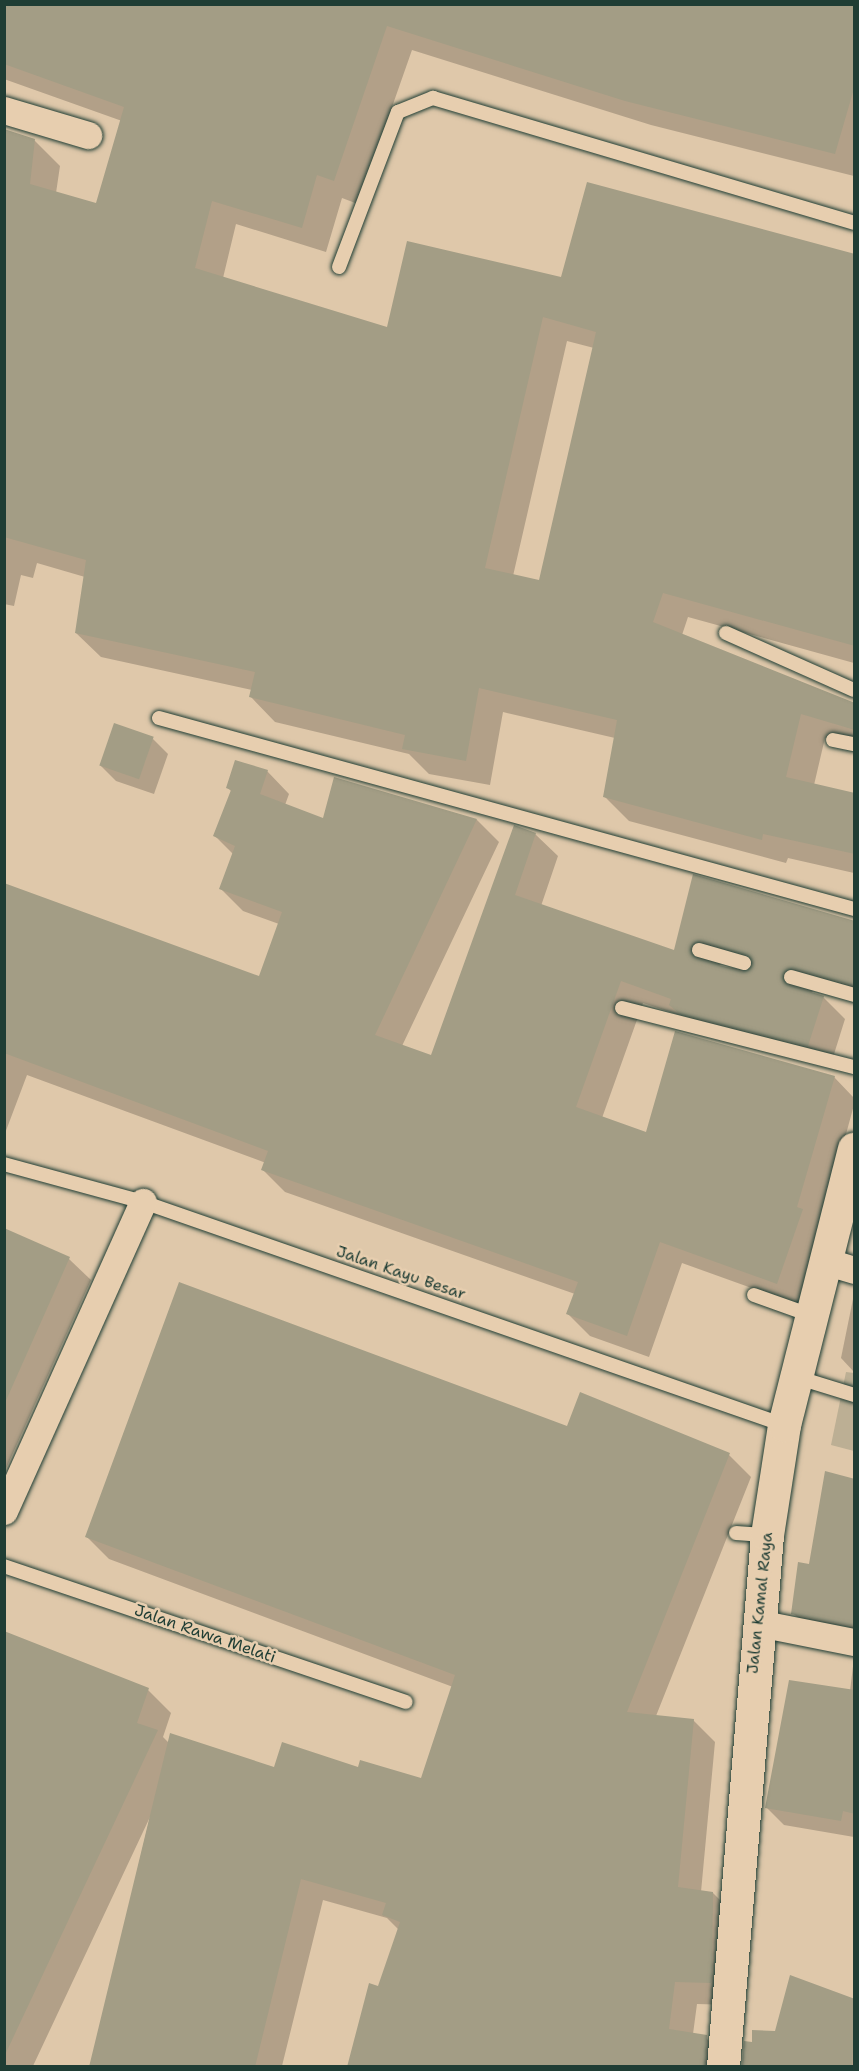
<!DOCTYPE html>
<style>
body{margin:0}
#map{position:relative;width:859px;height:2071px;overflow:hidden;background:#dfc8aa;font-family:"Shantell Sans",sans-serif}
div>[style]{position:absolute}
.green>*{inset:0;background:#bcaf94}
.shadow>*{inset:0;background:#0003}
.building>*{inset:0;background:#a39d85;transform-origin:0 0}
.roads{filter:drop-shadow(0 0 2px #1f3d34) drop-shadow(0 0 2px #1f3d34)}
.lane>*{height:14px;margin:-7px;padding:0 7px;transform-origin:7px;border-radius:7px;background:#e7ceaf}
.street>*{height:27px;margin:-13.5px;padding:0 13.5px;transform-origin:13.5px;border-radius:13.5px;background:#e7ceaf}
.secondary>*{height:33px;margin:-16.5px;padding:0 16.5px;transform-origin:16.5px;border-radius:16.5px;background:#e7ceaf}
span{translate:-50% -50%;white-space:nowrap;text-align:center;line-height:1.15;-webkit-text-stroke:5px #e7ceaf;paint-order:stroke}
.street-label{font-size:16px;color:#1f3d34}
.frame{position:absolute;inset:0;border:6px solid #1f3d34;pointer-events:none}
</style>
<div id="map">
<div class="green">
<i style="clip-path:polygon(846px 1372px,854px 1373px,854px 1451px,831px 1445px)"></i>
</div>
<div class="shadow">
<i style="clip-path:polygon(evenodd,4px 4px,854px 4px,854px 176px,651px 125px,412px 50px,358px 204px,342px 198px,326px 252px,236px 224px,223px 278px,388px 329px,562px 279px,854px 258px,854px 663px,688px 617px,682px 635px,854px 705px,854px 747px,825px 738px,814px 785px,854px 794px,854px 873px,788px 858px,786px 863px,629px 821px,604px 796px,615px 738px,503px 712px,490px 785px,429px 774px,409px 754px,275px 722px,251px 697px,252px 690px,101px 657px,76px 633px,85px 577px,37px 563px,33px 578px,21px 575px,14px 606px,4px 604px,4px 132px,35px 141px,60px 166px,56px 193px,97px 205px,122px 121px,4px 79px,4px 4px,567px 341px,594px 348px,540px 582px,513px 576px,567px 341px)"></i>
<i style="clip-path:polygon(153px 739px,168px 754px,154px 794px,116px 781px,101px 766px)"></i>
<i style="clip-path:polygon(evenodd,267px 771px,289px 794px,285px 805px,324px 820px,335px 779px,477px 820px,499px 842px,402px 1046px,432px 1057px,535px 834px,558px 856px,541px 906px,675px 952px,694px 876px,854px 922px,854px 1001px,816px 990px,810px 993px,823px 997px,845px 1019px,830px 1067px,693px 1027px,682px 1016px,643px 1003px,602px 1118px,647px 1134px,834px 1077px,854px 1098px,854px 1105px,799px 1305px,682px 1263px,649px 1357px,590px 1336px,568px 1314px,575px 1294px,285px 1192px,263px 1170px,266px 1163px,27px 1075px,4px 1136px,4px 884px,260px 978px,279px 924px,243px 911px,221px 889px,233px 854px,214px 835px,232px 792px,228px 788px,267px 771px,724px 963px,749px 970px,718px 966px,724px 963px)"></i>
<i style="clip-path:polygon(4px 1230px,69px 1259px,91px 1280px,4px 1473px)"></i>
<i style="clip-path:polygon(854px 1294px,854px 1372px,841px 1358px)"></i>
<i style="clip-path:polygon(568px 1427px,729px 1455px,751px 1477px,656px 1716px,693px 1720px,715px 1742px,701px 1892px,713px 1893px,735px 1915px,733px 2005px,697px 2004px,693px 2034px,704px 2036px,726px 2058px,725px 2066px,499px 2066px,379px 1988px,399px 1930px,387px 1918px,323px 1900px,282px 2066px,91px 2066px,150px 1817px,33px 2066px,4px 2066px,4px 1633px,148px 1690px,171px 1713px,163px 1737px,169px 1743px,275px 1769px,359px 1769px,422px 1779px,453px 1687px,109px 1559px,87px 1537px)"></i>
<i style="clip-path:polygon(854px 1480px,854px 1639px,811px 1631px,793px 1613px)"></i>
<i style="clip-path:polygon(854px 1658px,854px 1837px,784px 1825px,767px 1808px,850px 1691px)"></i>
<i style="clip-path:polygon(854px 2001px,854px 2066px,751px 2066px,776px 2033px)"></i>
</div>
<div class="building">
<i style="clip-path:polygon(evenodd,4px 4px,855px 4px,855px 85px,835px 154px,625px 101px,387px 26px,334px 181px,317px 175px,302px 228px,212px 201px,195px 268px,387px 327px,407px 241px,561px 277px,587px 182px,855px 254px,855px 646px,663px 593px,653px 622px,855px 703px,855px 730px,801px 714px,786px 777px,855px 793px,855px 854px,763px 834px,762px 840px,603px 797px,617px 720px,479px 688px,466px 761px,402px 749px,405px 735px,249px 697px,255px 672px,75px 633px,86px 560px,4px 537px,4px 129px,35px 139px,30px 184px,96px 203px,124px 107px,4px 64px,4px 4px,543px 317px,596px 332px,539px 580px,485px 568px,543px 317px)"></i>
<i style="left:114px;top:723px;width:42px;height:45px;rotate:19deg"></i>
<i style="clip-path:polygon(evenodd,235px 760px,268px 770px,260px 794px,323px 818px,334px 777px,477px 819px,375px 1035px,431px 1055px,514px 825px,536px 833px,515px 895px,674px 950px,693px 874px,855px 921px,855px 986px,793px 968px,783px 974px,788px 985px,824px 996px,808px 1046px,680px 1014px,669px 1005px,671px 999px,621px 981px,576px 1107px,646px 1132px,675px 1031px,835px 1076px,797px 1207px,803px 1209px,777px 1284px,660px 1242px,627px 1336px,566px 1314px,578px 1282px,261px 1170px,268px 1151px,4px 1053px,4px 883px,259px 976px,282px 912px,219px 889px,235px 846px,213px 836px,231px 790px,226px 788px,235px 760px,701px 941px,747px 955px,752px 966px,742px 972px,696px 958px,691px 947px,701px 941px)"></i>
<i style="clip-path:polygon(4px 1228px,70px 1257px,4px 1405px)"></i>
<i style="clip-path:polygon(179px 1282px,567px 1426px,580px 1392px,730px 1453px,627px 1712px,694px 1719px,678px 1887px,713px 1892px,712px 1973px,711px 1983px,675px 1982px,669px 2029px,707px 2035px,705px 2067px,347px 2067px,369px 1983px,378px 1986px,400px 1922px,382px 1915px,386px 1903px,301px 1879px,255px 2067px,89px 2067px,170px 1733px,274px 1767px,282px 1742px,358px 1767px,360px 1760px,421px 1778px,455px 1675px,85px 1537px)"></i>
<i style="clip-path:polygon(825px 1471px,855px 1479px,855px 1626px,791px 1614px,798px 1562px,809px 1564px)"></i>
<i style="clip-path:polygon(4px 1631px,149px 1688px,137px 1723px,158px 1730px,4px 2057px)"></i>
<i style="clip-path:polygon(789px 1680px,855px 1690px,855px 1814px,843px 1811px,841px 1821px,765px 1808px)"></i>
<i style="clip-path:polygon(790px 1975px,855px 1999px,852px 2067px,742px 2067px,744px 2041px,752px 2042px,752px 2030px,775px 2031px)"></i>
</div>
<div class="roads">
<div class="lane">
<i style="left:339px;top:267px;width:166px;rotate:-69.2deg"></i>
<i style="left:398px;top:112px;width:38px;rotate:-22deg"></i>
<i style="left:433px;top:98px;width:439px;rotate:16.5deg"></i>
<i style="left:726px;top:633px;width:140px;rotate:24deg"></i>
<i style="left:159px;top:718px;width:721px;rotate:15.37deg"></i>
<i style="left:833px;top:740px;width:21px;rotate:11deg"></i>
<i style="left:699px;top:950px;width:47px;rotate:16.1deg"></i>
<i style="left:791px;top:977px;width:66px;rotate:15.9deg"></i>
<i style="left:622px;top:1008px;width:239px;rotate:14.3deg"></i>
<i style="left:4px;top:1164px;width:144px;rotate:15.3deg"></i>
<i style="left:143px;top:1202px;width:679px;rotate:19.18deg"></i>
<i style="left:754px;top:1295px;width:63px;rotate:19.6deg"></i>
<i style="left:796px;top:1377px;width:61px;rotate:17.2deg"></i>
<i style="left:736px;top:1533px;width:31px;rotate:4deg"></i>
<i style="left:4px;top:1566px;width:424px;rotate:18.7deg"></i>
</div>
<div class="street">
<i style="left:4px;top:110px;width:88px;rotate:16.6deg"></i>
<i style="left:828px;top:1262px;width:27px;rotate:17deg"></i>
<i style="left:4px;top:1511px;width:339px;rotate:-65.8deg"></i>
<i style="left:758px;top:1623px;width:98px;rotate:11.2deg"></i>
</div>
<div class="secondary">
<i style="left:723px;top:2066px;width:533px;rotate:-85.26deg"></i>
<i style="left:767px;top:1535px;width:111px;rotate:-81.2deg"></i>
<i style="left:784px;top:1425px;width:285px;rotate:-75.8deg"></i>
</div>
</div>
<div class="street-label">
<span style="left:401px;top:1273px;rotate:19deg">Jalan Kayu Besar</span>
<span style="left:760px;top:1603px;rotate:-84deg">Jalan Kamal Raya</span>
<span style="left:205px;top:1634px;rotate:19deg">Jalan Rawa Melati</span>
</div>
<div class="frame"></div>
</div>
